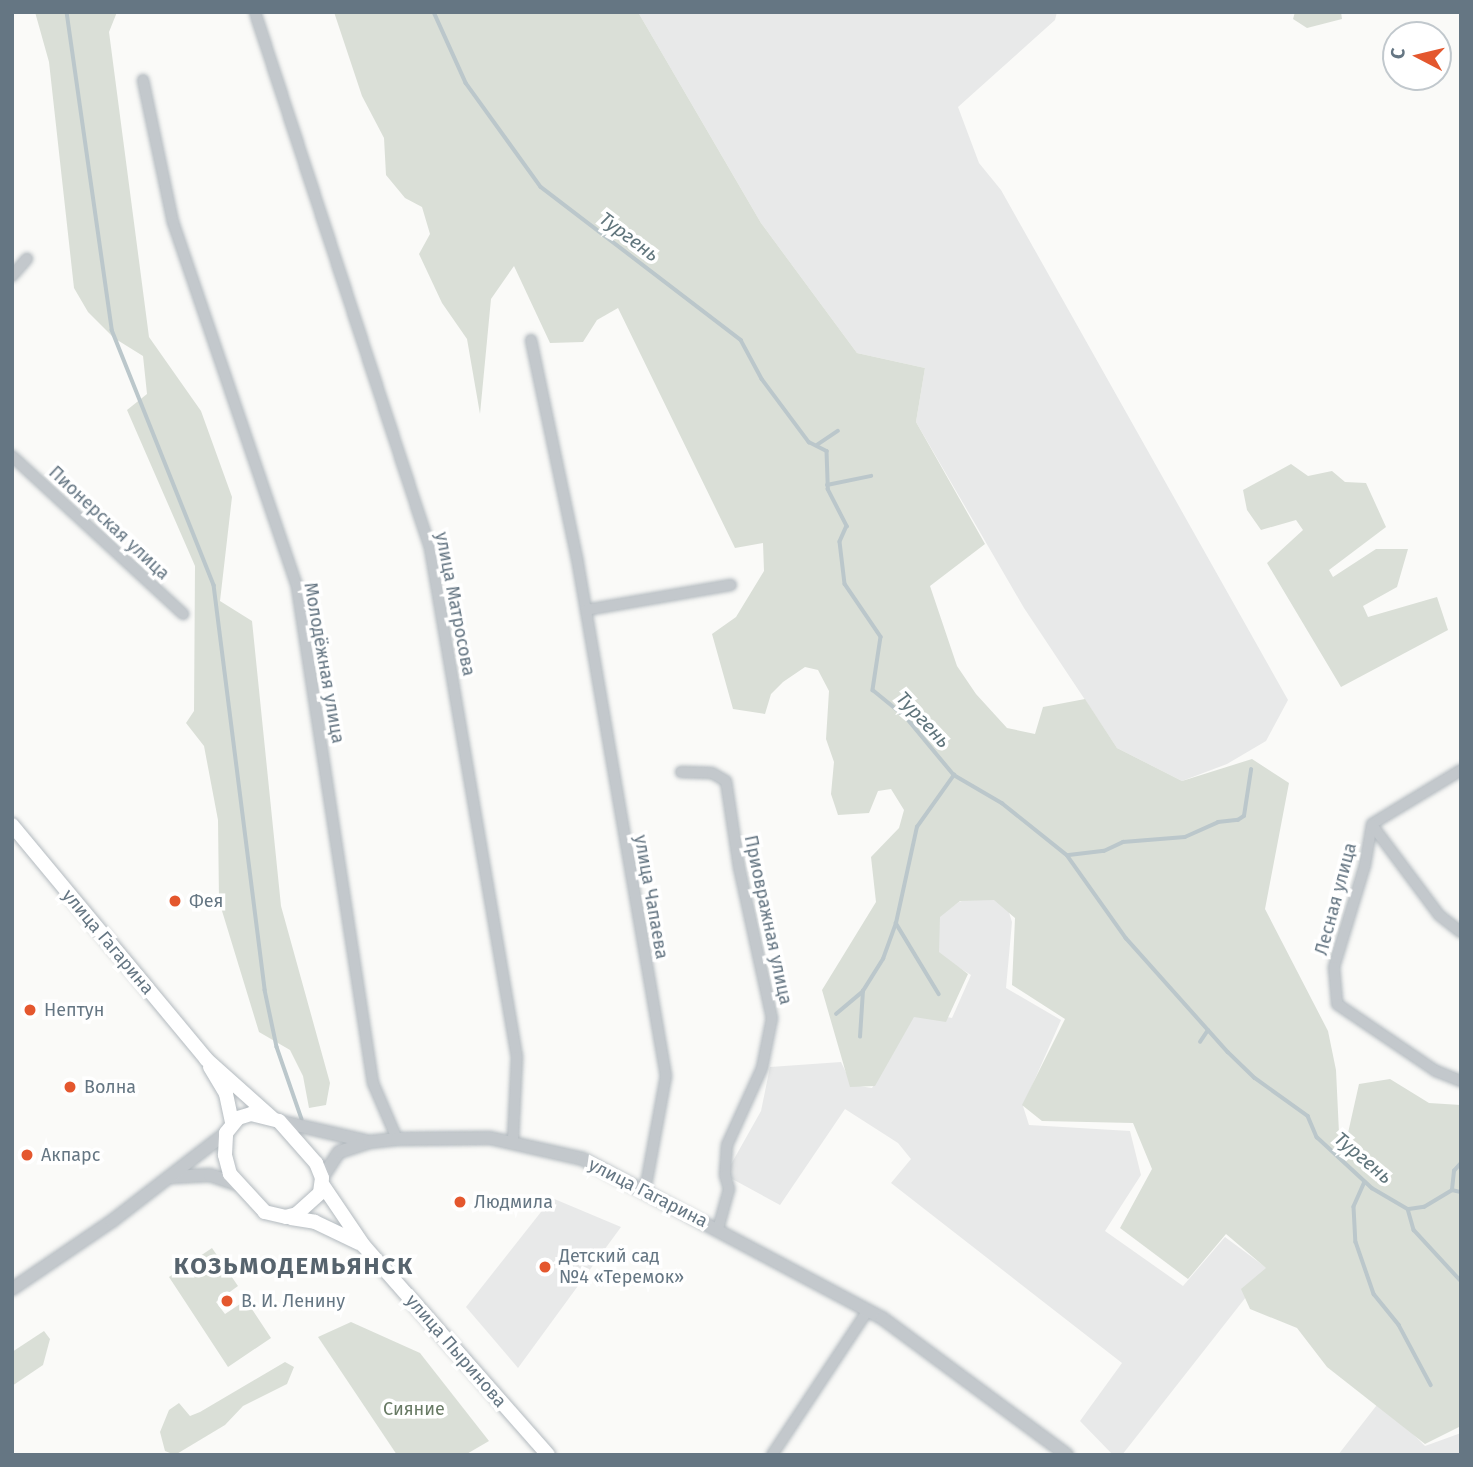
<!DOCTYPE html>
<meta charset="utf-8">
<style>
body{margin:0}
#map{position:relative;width:1473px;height:1467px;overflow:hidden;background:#fafaf8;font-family:"Fira Sans",sans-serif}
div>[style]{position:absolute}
.built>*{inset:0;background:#e8e9e9}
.green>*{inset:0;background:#dadfd7}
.stream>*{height:3.5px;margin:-1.75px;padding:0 1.75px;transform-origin:1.75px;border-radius:1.75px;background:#bbc7cb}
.roads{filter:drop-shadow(0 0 2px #b3babf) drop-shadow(0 0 2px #b3babf)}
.minor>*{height:10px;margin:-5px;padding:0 5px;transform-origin:5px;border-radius:5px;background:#c3c8cc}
.tertiary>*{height:12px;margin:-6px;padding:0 6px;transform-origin:6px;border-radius:6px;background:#c3c8cc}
.secondary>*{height:14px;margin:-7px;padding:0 7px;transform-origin:7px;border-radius:7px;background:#fff}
.dots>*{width:19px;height:19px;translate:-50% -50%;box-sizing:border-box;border:4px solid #fff;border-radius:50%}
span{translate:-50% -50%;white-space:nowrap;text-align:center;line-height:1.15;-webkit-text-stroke:7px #fff;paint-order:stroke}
.street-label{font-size:18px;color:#657683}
.poi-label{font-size:18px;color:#657683}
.left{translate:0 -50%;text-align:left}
.park-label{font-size:18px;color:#687a64}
.water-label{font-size:19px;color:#60757c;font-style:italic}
.district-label{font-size:24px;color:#57646e;font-weight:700;letter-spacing:2px}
.frame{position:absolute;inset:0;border:14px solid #657683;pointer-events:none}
.north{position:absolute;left:1382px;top:21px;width:70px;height:70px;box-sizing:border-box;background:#fff;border:2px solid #c1c8cd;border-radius:50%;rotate:277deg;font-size:19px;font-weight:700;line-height:28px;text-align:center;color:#657683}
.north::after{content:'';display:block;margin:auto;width:24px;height:32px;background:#e4572e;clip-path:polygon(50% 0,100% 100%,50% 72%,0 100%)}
</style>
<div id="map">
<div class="built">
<i style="clip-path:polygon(638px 12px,1057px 12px,1055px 20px,958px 107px,979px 163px,1001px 190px,1288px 700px,1266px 741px,1227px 764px,1182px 781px,1117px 748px,1024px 608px,916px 422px,925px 368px,857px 353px,761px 223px)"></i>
<i style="clip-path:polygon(1001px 887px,1012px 922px,1006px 988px,1061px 1020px,1023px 1106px,1029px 1125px,1130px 1131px,1141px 1175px,1105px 1231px,1183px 1286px,1225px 1237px,1268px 1269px,1122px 1455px,1113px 1455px,1080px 1421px,1122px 1363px,891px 1183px,911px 1159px,898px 1143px,845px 1109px,780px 1205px,725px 1175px,761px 1111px,770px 1067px,841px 1062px,852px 1085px,872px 1088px,915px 1011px,952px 1018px,971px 975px,935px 953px,938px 917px,959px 902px)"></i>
<i style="clip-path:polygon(552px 1198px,621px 1227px,518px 1368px,466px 1307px)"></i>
<i style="clip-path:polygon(1380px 1401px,1425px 1446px,1461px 1433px,1461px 1455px,1338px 1455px)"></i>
</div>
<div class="green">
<i style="clip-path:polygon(35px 12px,117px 12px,109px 32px,149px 337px,201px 411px,232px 497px,220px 601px,252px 621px,281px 906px,330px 1083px,326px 1105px,309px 1108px,303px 1076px,290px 1050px,259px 1032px,219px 901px,218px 820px,204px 746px,186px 723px,194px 711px,195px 566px,127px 410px,147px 394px,143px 356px,114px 338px,88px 312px,74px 288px,49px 62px)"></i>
<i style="clip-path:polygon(334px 12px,638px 12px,761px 223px,857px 353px,925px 368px,916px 422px,985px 544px,930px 586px,957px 666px,976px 694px,1007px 728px,1035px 734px,1043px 707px,1085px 699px,1117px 748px,1182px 781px,1252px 759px,1289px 783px,1265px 909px,1328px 1031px,1336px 1070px,1339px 1133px,1348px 1133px,1359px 1084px,1390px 1079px,1429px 1103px,1461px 1105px,1461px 1426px,1425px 1444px,1327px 1367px,1297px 1328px,1250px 1309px,1241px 1289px,1266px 1268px,1226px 1234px,1188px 1279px,1120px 1228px,1152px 1169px,1133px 1123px,1042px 1121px,1022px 1105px,1065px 1019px,1012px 985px,1015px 918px,994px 900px,960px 901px,940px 917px,939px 952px,968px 974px,946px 1022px,914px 1017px,875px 1086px,850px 1087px,822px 990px,876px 902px,871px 857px,899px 828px,904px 810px,891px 789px,878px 791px,869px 813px,838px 815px,831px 794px,834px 762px,826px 739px,829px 691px,818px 670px,805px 667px,783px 682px,771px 694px,765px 714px,733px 709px,712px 634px,736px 617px,764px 571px,763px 543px,735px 548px,618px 308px,597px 320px,583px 342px,550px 343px,514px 266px,491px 299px,480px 414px,467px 339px,442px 303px,419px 254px,430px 234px,422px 207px,405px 198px,386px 175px,384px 138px,362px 96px)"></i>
<i style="clip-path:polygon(1295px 12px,1341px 12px,1342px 19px,1307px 28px,1293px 19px)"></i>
<i style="clip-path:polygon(1291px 464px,1308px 476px,1332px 471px,1345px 482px,1366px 483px,1386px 527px,1329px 570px,1333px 577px,1376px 549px,1408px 549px,1397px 587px,1363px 606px,1368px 617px,1437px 597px,1448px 630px,1341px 687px,1267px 563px,1303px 530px,1296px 520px,1261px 530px,1247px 510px,1243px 490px)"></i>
<i style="clip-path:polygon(212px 1248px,238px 1286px,216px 1302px,225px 1314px,246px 1300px,271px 1338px,228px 1367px,169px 1277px)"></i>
<i style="clip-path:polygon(351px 1322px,420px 1353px,489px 1441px,465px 1455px,397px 1455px,318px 1337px)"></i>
<i style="clip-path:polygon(44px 1331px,50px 1339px,43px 1365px,12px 1386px,12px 1352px)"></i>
<i style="clip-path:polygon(285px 1362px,294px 1367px,287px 1384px,243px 1406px,225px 1425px,175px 1455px,165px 1451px,160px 1432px,169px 1410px,179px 1403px,190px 1416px,200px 1412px)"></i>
</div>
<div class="stream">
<i style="left:67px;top:12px;width:321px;rotate:81.9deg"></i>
<i style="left:112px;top:330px;width:275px;rotate:68.2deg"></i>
<i style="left:214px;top:585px;width:408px;rotate:82.8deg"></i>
<i style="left:265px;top:990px;width:58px;rotate:78.1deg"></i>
<i style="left:277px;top:1047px;width:76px;rotate:70.9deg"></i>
<i style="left:434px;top:12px;width:78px;rotate:65.7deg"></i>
<i style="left:466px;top:83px;width:128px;rotate:54.2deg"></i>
<i style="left:541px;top:187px;width:252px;rotate:37.4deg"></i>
<i style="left:741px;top:340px;width:44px;rotate:61.7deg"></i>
<i style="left:762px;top:379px;width:79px;rotate:53.3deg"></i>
<i style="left:809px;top:442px;width:20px;rotate:27deg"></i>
<i style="left:827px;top:451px;width:38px;rotate:88deg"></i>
<i style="left:828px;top:489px;width:42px;rotate:62.8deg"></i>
<i style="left:847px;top:526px;width:17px;rotate:114deg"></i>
<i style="left:840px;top:542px;width:42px;rotate:83.2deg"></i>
<i style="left:845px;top:584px;width:64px;rotate:55.8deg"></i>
<i style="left:881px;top:637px;width:54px;rotate:98.6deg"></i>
<i style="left:873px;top:690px;width:43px;rotate:39.3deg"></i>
<i style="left:906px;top:717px;width:75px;rotate:50.4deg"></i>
<i style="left:954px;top:775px;width:56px;rotate:30.3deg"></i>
<i style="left:1002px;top:803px;width:83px;rotate:38.7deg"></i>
<i style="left:1067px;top:855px;width:102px;rotate:54.6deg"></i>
<i style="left:1126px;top:938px;width:153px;rotate:48.2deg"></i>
<i style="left:1228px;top:1052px;width:37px;rotate:44deg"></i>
<i style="left:1255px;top:1078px;width:65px;rotate:35.6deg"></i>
<i style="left:1308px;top:1116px;width:23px;rotate:67deg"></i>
<i style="left:1317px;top:1137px;width:75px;rotate:42.8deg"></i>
<i style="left:1372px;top:1188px;width:42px;rotate:30.3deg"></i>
<i style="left:1408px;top:1209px;width:22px;rotate:74deg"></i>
<i style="left:1414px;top:1230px;width:69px;rotate:47.3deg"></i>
<i style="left:817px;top:445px;width:25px;rotate:-34deg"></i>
<i style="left:827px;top:485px;width:45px;rotate:-11.6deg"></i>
<i style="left:1069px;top:855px;width:35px;rotate:-7deg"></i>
<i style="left:1104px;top:851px;width:21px;rotate:-25deg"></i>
<i style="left:1123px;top:842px;width:62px;rotate:-4.6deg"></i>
<i style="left:1185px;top:837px;width:36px;rotate:-24deg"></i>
<i style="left:1218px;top:822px;width:20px;rotate:-6deg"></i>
<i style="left:1238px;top:820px;width:7px;rotate:-34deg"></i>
<i style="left:1244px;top:816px;width:47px;rotate:-81.3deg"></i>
<i style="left:896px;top:923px;width:83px;rotate:58.8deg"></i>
<i style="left:836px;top:1014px;width:35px;rotate:-40deg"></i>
<i style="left:863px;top:991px;width:38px;rotate:-58deg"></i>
<i style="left:883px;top:959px;width:38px;rotate:-70deg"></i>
<i style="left:896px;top:923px;width:98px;rotate:-77.7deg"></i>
<i style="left:917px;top:827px;width:64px;rotate:-54.6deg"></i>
<i style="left:860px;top:1037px;width:46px;rotate:-86.3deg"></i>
<i style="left:1200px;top:1042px;width:14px;rotate:-56deg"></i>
<i style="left:1365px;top:1182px;width:27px;rotate:114deg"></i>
<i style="left:1354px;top:1207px;width:35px;rotate:87deg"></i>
<i style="left:1356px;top:1242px;width:55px;rotate:70.9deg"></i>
<i style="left:1374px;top:1294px;width:40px;rotate:51deg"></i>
<i style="left:1399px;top:1325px;width:68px;rotate:61.9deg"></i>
<i style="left:1452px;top:1190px;width:19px;rotate:-84deg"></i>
<i style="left:1454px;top:1171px;width:11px;rotate:-49deg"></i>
<i style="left:1409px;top:1209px;width:15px;rotate:-8deg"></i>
<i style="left:1424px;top:1207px;width:33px;rotate:-31deg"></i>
<i style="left:1452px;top:1190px;width:9px;rotate:13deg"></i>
</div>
<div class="roads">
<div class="minor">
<i style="left:255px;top:12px;width:564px;rotate:71.92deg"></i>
<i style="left:430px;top:548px;width:516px;rotate:80.3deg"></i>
<i style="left:517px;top:1057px;width:83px;rotate:92.8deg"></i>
<i style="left:143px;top:80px;width:145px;rotate:78.1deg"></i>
<i style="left:173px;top:222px;width:385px;rotate:71.2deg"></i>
<i style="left:297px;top:587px;width:502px;rotate:81.29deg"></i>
<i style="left:373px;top:1083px;width:61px;rotate:66.8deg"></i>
<i style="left:12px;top:276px;width:23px;rotate:-49deg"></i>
<i style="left:531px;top:340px;width:223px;rotate:78.1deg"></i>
<i style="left:577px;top:558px;width:526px;rotate:80.25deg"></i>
<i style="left:666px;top:1076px;width:116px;rotate:100.4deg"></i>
<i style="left:12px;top:456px;width:233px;rotate:42.7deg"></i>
<i style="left:586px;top:610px;width:147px;rotate:-9.8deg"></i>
<i style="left:681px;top:772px;width:31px;rotate:2deg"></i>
<i style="left:712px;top:773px;width:16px;rotate:30deg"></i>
<i style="left:726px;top:781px;width:87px;rotate:81.4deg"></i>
<i style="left:739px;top:867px;width:155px;rotate:77.7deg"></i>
<i style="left:772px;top:1018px;width:51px;rotate:101.3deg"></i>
<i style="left:762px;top:1068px;width:85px;rotate:114.4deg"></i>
<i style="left:727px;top:1145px;width:30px;rotate:94deg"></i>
<i style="left:725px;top:1175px;width:15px;rotate:74deg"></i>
<i style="left:729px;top:1189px;width:41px;rotate:105.4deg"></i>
<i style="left:1372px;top:824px;width:42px;rotate:99.7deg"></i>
<i style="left:1365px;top:865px;width:107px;rotate:106.9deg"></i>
<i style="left:1334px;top:967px;width:37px;rotate:85deg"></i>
<i style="left:1337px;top:1004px;width:120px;rotate:34.1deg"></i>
<i style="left:1436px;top:1071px;width:27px;rotate:22deg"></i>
<i style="left:1372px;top:824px;width:104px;rotate:-31.2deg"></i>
<i style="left:1372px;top:825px;width:112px;rotate:53.3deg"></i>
<i style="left:1439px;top:915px;width:28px;rotate:38deg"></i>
<i style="left:772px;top:1455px;width:174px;rotate:-56.5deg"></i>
</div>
<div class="tertiary">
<i style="left:279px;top:1121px;width:88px;rotate:13.1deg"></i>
<i style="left:172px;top:1177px;width:38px;rotate:-3deg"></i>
<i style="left:210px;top:1175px;width:28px;rotate:19deg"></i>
<i style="left:322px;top:1178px;width:31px;rotate:-57deg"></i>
<i style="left:339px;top:1152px;width:32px;rotate:-18deg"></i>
<i style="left:369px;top:1142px;width:28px;rotate:-6deg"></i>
<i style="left:397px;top:1139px;width:93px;rotate:-0.6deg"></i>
<i style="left:490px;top:1138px;width:95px;rotate:12.7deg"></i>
<i style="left:583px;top:1159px;width:339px;rotate:28deg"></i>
<i style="left:882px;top:1318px;width:230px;rotate:36.5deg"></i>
<i style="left:12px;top:1289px;width:121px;rotate:-34.2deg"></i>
<i style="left:112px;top:1221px;width:144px;rotate:-37.7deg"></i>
</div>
<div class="secondary">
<i style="left:12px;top:825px;width:304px;rotate:50.3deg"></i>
<i style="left:206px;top:1059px;width:89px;rotate:41.8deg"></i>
<i style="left:210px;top:1067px;width:31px;rotate:59deg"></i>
<i style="left:226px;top:1094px;width:30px;rotate:78deg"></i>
<i style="left:251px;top:1114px;width:29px;rotate:14deg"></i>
<i style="left:279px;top:1121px;width:56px;rotate:48.6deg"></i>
<i style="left:316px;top:1163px;width:16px;rotate:68deg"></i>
<i style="left:322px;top:1178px;width:15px;rotate:98deg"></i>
<i style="left:320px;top:1193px;width:31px;rotate:138deg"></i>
<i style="left:297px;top:1214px;width:11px;rotate:165deg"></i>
<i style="left:286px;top:1217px;width:22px;rotate:-167deg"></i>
<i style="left:265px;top:1212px;width:52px;rotate:-132.6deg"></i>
<i style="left:230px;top:1174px;width:20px;rotate:-105deg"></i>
<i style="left:225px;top:1155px;width:22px;rotate:-87deg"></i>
<i style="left:226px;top:1133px;width:19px;rotate:-51deg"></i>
<i style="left:238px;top:1118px;width:14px;rotate:-17deg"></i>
<i style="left:322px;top:1184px;width:75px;rotate:55.9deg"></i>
<i style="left:364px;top:1246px;width:278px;rotate:48.6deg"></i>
<i style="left:291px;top:1218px;width:24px;rotate:9deg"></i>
<i style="left:315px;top:1222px;width:49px;rotate:25.5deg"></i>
</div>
</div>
<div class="dots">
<i style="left:175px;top:901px;background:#e4572e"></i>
<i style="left:30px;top:1010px;background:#e4572e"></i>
<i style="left:70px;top:1087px;background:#e4572e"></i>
<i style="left:27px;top:1155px;background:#e4572e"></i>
<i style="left:460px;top:1202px;background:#e4572e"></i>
<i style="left:545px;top:1267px;background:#e4572e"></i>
<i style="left:227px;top:1301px;background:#e4572e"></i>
</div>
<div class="street-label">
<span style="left:109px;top:523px;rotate:43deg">Пионерская улица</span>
<span style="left:455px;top:604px;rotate:79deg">улица Матросова</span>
<span style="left:324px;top:663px;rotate:80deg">Молодёжная улица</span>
<span style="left:651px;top:897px;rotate:80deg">улица Чапаева</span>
<span style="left:1336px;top:899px;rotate:-75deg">Лесная улица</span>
<span style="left:768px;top:920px;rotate:78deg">Приовражная улица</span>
<span style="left:108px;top:942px;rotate:50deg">улица Гагарина</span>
<span style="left:648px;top:1193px;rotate:27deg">улица Гагарина</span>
<span style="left:456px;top:1351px;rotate:49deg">улица Пыринова</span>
</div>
<div class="poi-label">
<span class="left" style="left:189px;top:901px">Фея</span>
<span class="left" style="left:44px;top:1010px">Нептун</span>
<span class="left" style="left:84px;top:1087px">Волна</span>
<span class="left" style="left:41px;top:1155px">Акпарс</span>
<span class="left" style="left:474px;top:1202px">Людмила</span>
<span class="left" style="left:559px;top:1267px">Детский сад<br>№4 «Теремок»</span>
<span class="left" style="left:241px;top:1301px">В. И. Ленину</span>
</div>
<div class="park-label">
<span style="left:414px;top:1409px">Сияние</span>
</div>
<div class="water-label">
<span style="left:629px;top:237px;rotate:37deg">Тургень</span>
<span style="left:923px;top:720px;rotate:47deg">Тургень</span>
<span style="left:1363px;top:1158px;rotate:40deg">Тургень</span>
</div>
<div class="district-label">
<span style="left:294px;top:1267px">КОЗЬМОДЕМЬЯНСК</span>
</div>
<div class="frame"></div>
<div class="north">С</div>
</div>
